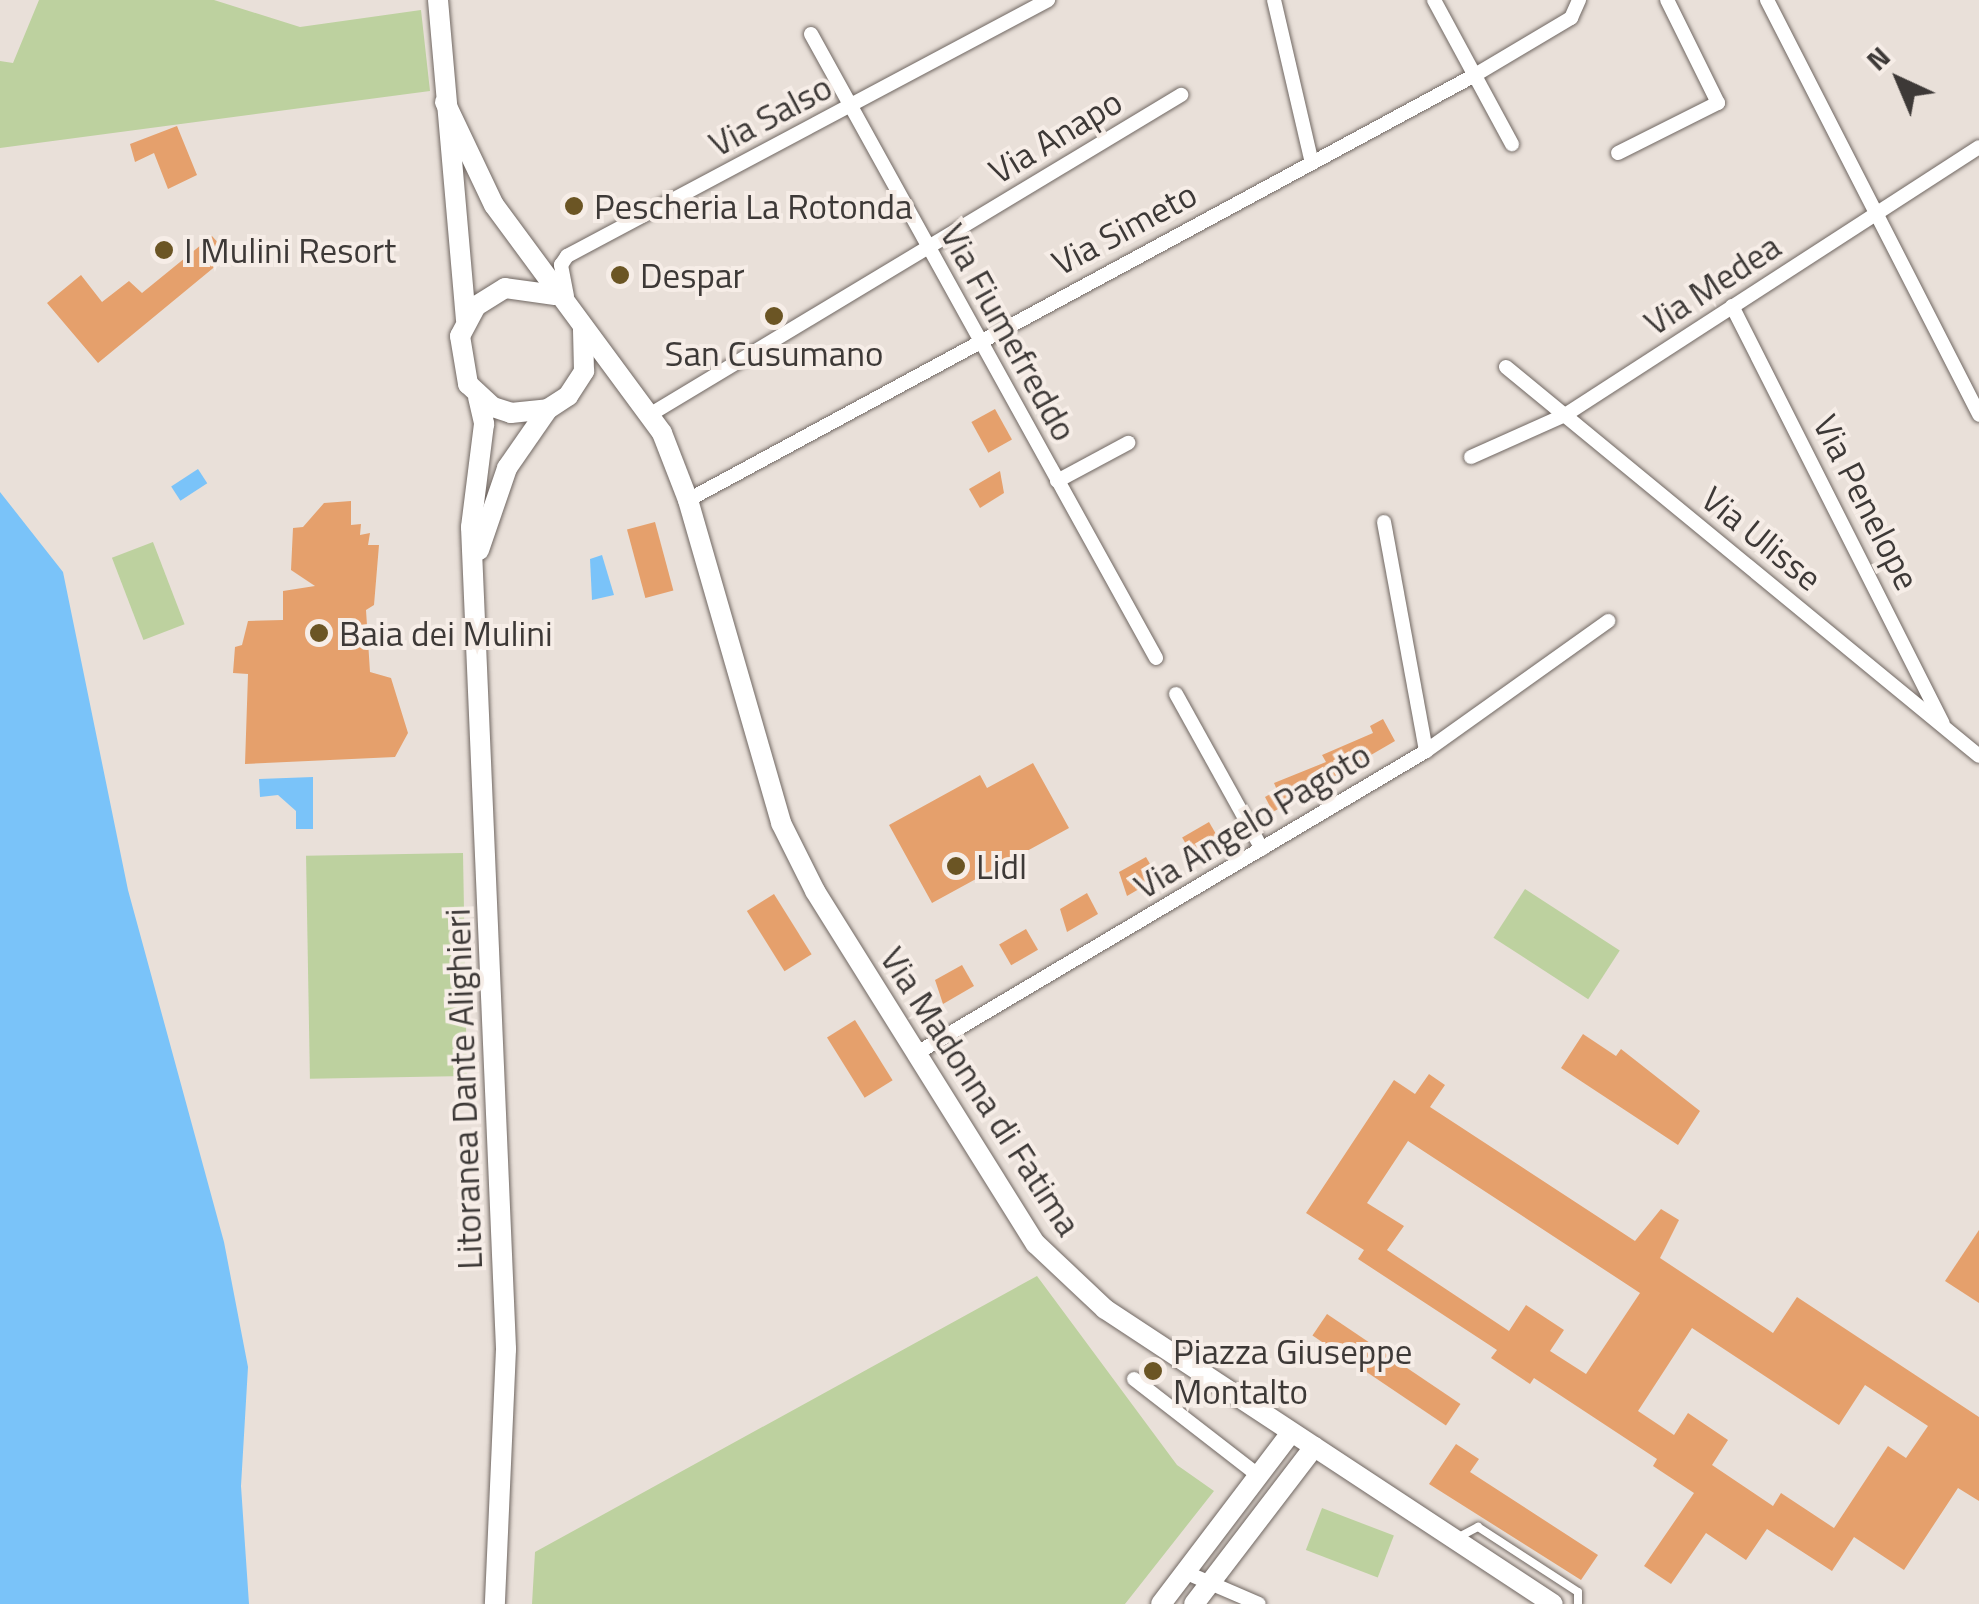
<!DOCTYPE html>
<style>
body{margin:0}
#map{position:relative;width:1979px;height:1604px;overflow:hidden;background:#e9e0d9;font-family:"Titillium Web",sans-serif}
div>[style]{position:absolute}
.green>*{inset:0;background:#bdd19f;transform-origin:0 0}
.water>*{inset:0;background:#7ac3f9;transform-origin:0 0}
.building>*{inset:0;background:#e5a06c;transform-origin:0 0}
.roads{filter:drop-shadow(0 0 2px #706762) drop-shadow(0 0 2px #706762)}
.lane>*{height:8px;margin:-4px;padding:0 4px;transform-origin:4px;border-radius:4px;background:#fff}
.street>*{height:14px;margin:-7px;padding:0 7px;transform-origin:7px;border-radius:7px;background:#fff}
.secondary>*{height:20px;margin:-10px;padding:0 10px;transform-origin:10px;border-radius:10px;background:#fff}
.dots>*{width:28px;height:28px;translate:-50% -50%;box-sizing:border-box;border:5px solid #f6ede7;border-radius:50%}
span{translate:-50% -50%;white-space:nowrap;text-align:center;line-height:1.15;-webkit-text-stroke:8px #f6ede7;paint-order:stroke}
.street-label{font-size:35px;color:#3d3937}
.poi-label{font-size:35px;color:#3d3937}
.left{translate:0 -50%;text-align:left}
.north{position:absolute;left:1849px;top:30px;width:100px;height:100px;-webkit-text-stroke:8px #f6ede7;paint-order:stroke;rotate:316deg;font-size:28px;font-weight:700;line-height:40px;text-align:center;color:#3d3937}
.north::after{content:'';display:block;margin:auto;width:35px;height:45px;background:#3d3937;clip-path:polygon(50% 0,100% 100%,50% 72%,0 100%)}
</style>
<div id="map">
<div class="green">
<i style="clip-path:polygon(39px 0,214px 0,300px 27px,421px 10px,430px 91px,0 148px,0 61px,13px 63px)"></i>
<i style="left:153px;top:542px;width:88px;height:44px;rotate:69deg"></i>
<i style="left:463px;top:853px;width:223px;height:157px;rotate:89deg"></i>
<i style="left:1525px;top:889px;width:113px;height:58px;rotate:33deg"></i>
<i style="clip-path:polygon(1037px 1276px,1177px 1465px,1214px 1491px,1125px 1604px,532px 1604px,535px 1552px)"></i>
<i style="left:1322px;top:1508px;width:77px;height:45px;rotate:21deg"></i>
</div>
<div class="water">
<i style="left:198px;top:469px;width:17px;height:32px;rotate:57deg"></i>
<i style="clip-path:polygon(0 492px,63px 572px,128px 890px,224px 1242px,248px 1367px,241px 1486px,249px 1604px,0 1604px)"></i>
<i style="clip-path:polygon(602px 555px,614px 595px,592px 600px,590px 559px)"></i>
<i style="clip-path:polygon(313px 777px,313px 829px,296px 829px,296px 811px,278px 795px,260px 797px,259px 779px)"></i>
</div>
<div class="building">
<i style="clip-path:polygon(177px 126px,197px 175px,168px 189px,154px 153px,135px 162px,130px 144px)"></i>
<i style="clip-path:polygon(212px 236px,229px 255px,98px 363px,47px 303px,81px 275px,102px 302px,129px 281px,142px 293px)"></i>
<i style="left:995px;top:409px;width:35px;height:27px;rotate:61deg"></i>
<i style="clip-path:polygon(1000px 471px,1004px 493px,980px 508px,969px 489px)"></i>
<i style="clip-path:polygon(351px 501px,351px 525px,361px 524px,360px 535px,370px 533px,368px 545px,379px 545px,374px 605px,366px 610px,370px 672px,391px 678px,408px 733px,395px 757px,245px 764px,248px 674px,233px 673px,235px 647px,242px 645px,248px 621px,283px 620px,283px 591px,315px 586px,291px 570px,293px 528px,303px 527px,324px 503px)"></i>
<i style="left:655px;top:522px;width:71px;height:29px;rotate:75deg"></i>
<i style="clip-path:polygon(1383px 719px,1395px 741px,1273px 812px,1265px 797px,1277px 790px,1274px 783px,1326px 762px,1322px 755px,1373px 733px,1370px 726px)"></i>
<i style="clip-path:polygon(1033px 763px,1069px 828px,932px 903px,889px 825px,980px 775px,987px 788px)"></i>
<i style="left:1209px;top:822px;width:24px;height:31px;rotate:60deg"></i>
<i style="clip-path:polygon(1146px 857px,1158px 878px,1127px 896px,1119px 872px)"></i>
<i style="clip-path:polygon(1087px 893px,1098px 914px,1067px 932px,1060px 909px)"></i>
<i style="left:774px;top:894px;width:71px;height:32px;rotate:58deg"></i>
<i style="left:1026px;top:929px;width:24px;height:31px;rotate:60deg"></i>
<i style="clip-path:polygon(962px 965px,974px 986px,943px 1004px,935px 980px)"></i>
<i style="left:855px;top:1020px;width:71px;height:33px;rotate:58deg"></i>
<i style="clip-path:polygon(1583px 1034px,1616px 1056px,1621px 1049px,1700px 1111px,1678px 1145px,1561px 1068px)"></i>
<i style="clip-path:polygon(evenodd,1429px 1074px,1445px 1085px,1430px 1107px,1635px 1241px,1661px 1209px,1679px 1220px,1660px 1258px,1773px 1333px,1797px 1297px,1979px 1417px,1979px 1501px,1958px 1488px,1904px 1570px,1854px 1537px,1832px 1571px,1767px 1529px,1746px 1560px,1706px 1533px,1671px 1584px,1644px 1566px,1694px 1493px,1653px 1466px,1657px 1459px,1534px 1378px,1530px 1384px,1491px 1358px,1497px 1350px,1358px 1259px,1364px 1250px,1306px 1213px,1394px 1080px,1415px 1094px,1429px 1074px,1408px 1141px,1640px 1293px,1586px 1374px,1550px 1351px,1564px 1330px,1526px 1305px,1509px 1331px,1387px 1250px,1404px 1226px,1367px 1203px,1408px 1141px,1429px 1074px,1692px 1328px,1839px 1425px,1865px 1385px,1928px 1426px,1906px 1458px,1888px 1446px,1834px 1528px,1781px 1493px,1773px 1506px,1712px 1465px,1728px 1440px,1688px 1413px,1674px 1435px,1638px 1411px,1692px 1328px)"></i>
<i style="clip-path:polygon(1979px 1230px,1979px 1303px,1945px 1281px)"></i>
<i style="left:1327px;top:1314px;width:161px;height:26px;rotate:34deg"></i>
<i style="clip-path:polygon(1456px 1444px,1479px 1459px,1470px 1472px,1598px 1555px,1581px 1580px,1429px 1484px)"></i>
</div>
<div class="roads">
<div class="lane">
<i style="left:1457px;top:1538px;width:24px;rotate:-28deg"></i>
<i style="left:1478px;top:1527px;width:119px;rotate:33deg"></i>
<i style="left:1578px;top:1592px;width:12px;rotate:90deg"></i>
</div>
<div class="street">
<i style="left:1274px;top:0;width:167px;rotate:76.9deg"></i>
<i style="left:1434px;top:0;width:164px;rotate:61.6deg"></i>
<i style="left:1767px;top:0;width:466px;rotate:62.9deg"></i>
<i style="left:811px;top:34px;width:713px;rotate:61.06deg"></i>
<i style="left:1618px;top:153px;width:112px;rotate:-26.6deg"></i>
<i style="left:1718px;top:103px;width:115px;rotate:-116.3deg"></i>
<i style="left:567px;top:296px;width:32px;rotate:-101deg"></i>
<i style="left:561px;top:265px;width:11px;rotate:-56deg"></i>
<i style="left:567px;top:256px;width:545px;rotate:-28.02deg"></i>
<i style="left:1732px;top:306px;width:467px;rotate:63.2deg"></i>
<i style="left:1506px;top:367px;width:612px;rotate:39.43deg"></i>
<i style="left:651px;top:414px;width:619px;rotate:-31.04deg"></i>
<i style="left:1471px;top:457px;width:103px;rotate:-24.1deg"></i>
<i style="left:1565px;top:415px;width:493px;rotate:-32.9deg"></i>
<i style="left:1057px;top:481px;width:81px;rotate:-28.2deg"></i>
<i style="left:688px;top:500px;width:894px;rotate:-28.37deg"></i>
<i style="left:1475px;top:75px;width:112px;rotate:-30.7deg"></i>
<i style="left:1571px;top:18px;width:20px;rotate:-66deg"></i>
<i style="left:1384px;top:522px;width:233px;rotate:79.6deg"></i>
<i style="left:1176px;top:694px;width:177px;rotate:61deg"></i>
<i style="left:917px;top:1053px;width:592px;rotate:-30.68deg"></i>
<i style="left:1426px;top:751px;width:224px;rotate:-35.5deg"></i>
<i style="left:1134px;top:1379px;width:158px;rotate:37.8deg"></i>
<i style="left:1187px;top:1573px;width:78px;rotate:23.3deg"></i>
</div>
<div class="secondary">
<i style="left:438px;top:0;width:321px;rotate:85deg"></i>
<i style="left:445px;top:102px;width:114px;rotate:64.6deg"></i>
<i style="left:494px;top:205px;width:283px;rotate:53.6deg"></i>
<i style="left:662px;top:433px;width:72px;rotate:68.8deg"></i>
<i style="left:688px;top:500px;width:336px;rotate:73.9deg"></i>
<i style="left:781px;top:823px;width:76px;rotate:63.4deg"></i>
<i style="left:815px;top:891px;width:416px;rotate:58deg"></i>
<i style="left:1036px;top:1244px;width:95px;rotate:43.3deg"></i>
<i style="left:1105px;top:1309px;width:536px;rotate:33.36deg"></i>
<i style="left:555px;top:295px;width:50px;rotate:-172deg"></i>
<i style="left:505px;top:288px;width:34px;rotate:148deg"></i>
<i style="left:476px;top:306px;width:34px;rotate:118deg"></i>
<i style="left:460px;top:336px;width:49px;rotate:80.5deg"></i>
<i style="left:468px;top:384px;width:34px;rotate:43deg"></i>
<i style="left:493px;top:407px;width:19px;rotate:18deg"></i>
<i style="left:511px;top:413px;width:37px;rotate:-6deg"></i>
<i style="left:548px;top:409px;width:24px;rotate:-33deg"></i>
<i style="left:568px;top:396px;width:30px;rotate:-57deg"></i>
<i style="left:584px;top:371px;width:42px;rotate:-91.4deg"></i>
<i style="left:478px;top:397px;width:28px;rotate:77deg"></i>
<i style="left:484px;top:424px;width:104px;rotate:97.2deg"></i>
<i style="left:471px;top:527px;width:823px;rotate:87.56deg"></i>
<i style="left:506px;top:1349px;width:255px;rotate:92.5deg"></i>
<i style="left:479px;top:550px;width:87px;rotate:-71.1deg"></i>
<i style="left:507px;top:468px;width:72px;rotate:-55.2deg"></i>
<i style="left:1161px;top:1604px;width:215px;rotate:-52.8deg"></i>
<i style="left:1194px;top:1604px;width:198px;rotate:-52.6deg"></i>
</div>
</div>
<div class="dots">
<i style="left:574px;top:206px;background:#6b5524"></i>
<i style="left:164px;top:250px;background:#6b5524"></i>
<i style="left:620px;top:275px;background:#6b5524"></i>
<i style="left:774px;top:316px;background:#6b5524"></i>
<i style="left:319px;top:633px;background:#6b5524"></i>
<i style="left:956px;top:866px;background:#6b5524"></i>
<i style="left:1153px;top:1371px;background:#6b5524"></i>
</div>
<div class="street-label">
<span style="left:770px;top:115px;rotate:-28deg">Via Salso</span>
<span style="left:1055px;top:136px;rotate:-31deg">Via Anapo</span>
<span style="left:1124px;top:228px;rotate:-28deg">Via Simeto</span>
<span style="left:1712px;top:284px;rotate:-33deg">Via Medea</span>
<span style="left:1009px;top:332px;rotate:61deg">Via Fiumefreddo</span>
<span style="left:1867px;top:502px;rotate:63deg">Via Penelope</span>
<span style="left:1762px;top:538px;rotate:39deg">Via Ulisse</span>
<span style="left:1252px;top:820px;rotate:-31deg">Via Angelo Pagoto</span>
<span style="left:463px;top:1089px;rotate:-92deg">Litoranea Dante Alighieri</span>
<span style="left:981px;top:1091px;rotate:57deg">Via Madonna di Fatima</span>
</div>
<div class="poi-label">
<span class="left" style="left:594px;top:206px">Pescheria La Rotonda</span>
<span class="left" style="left:184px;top:250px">I Mulini Resort</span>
<span class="left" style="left:640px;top:275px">Despar</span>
<span style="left:774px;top:353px">San Cusumano</span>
<span class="left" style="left:339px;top:633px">Baia dei Mulini</span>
<span class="left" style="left:976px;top:866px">Lidl</span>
<span class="left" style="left:1173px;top:1371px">Piazza Giuseppe<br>Montalto</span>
</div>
<div class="north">N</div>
</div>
